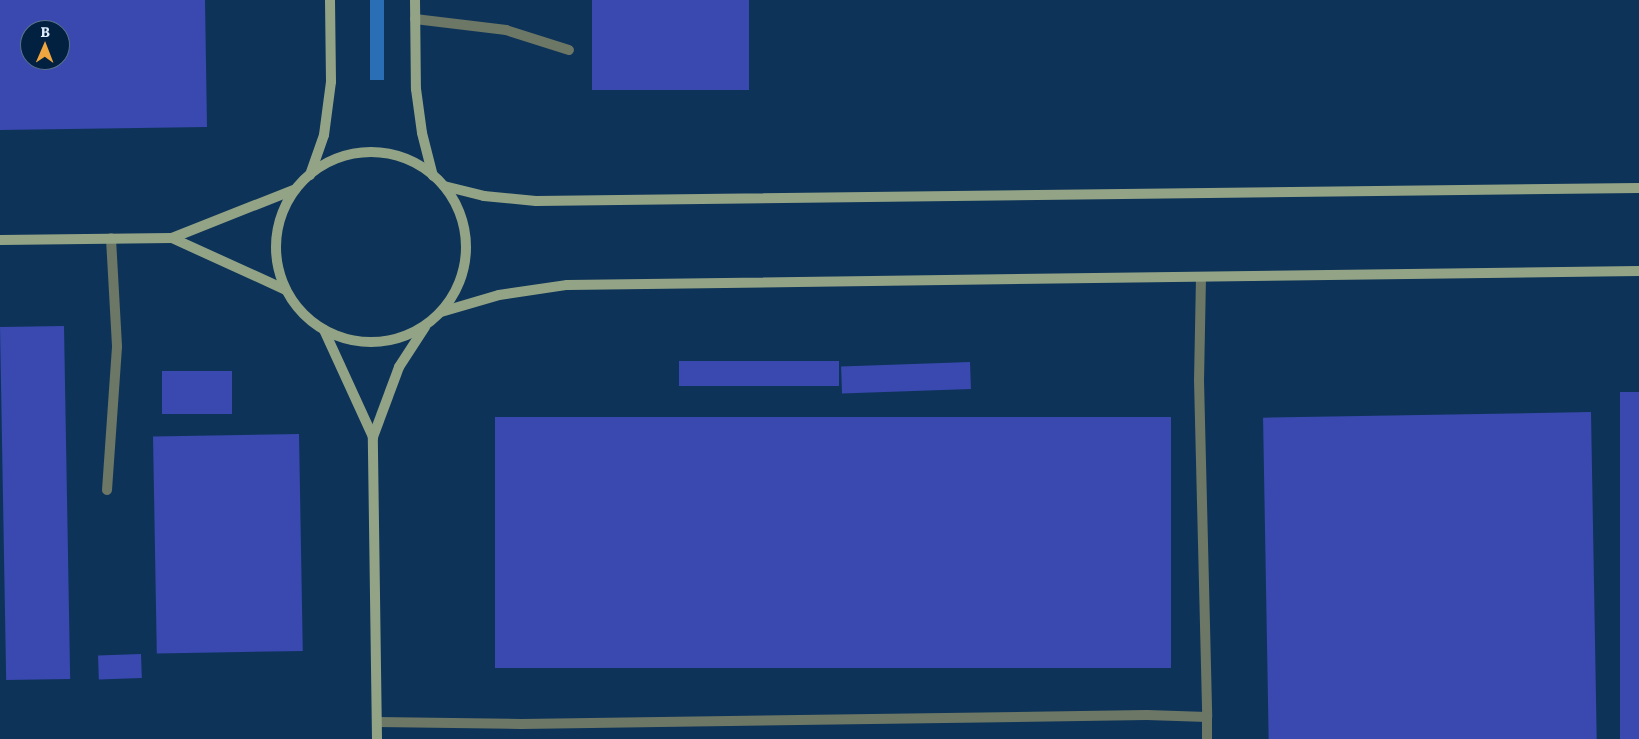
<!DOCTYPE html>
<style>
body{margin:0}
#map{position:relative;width:1639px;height:739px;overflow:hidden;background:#0b2a4a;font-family:Literata,serif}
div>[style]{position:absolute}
.built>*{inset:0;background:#0e3358}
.water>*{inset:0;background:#2a6fb5;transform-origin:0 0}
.building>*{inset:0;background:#3949af;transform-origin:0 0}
.lane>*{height:10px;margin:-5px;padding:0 5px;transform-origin:5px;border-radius:5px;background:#6d7765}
.secondary>*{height:10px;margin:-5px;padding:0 5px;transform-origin:5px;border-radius:5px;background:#93a486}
.secondary>.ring{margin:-5px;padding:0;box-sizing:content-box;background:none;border:10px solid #93a486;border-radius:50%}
span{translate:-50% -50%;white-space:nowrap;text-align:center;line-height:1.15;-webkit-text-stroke:4.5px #02203f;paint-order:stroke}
.north{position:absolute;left:20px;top:20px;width:50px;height:50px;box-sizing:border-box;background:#02203f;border:1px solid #5a728b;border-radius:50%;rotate:1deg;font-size:14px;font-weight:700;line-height:20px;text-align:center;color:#dfedfe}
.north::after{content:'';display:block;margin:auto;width:18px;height:22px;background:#f0a63e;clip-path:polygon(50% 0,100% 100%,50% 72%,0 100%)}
</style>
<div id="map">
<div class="built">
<i style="clip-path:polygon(evenodd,0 0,1639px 0,1639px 739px,0 739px,0 0,30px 30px,60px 30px,60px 60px,30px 60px,30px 30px)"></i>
</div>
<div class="water">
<i style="left:370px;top:0;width:14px;height:80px"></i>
</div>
<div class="building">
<i style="clip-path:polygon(evenodd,0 0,205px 0,207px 127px,0 130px,0 0,30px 30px,60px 30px,60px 60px,30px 60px,30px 30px)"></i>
<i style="left:592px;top:0;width:157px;height:90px"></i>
<i style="left:64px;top:326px;width:353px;height:64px;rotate:89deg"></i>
<i style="left:679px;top:361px;width:160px;height:25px"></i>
<i style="left:970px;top:362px;width:27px;height:129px;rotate:88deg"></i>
<i style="left:162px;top:371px;width:70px;height:43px"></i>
<i style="left:1620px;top:392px;width:19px;height:347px"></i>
<i style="left:1591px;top:412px;width:327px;height:328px;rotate:89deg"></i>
<i style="left:1171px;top:417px;width:251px;height:676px;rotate:90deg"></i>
<i style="left:299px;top:434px;width:217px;height:146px;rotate:89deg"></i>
<i style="left:141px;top:654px;width:24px;height:43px;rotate:88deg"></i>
</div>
<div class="lane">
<i style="left:415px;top:19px;width:92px;rotate:6.9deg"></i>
<i style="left:506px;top:30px;width:66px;rotate:17.6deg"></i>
<i style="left:1201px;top:277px;width:103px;rotate:91.1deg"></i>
<i style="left:1199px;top:380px;width:337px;rotate:88.6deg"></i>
<i style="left:107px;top:490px;width:144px;rotate:-86deg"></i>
<i style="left:117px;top:346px;width:108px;rotate:-93.2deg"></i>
<i style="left:377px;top:722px;width:144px;rotate:0.8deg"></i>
<i style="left:521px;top:724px;width:626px;rotate:-0.82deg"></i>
<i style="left:1147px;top:715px;width:60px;rotate:1.9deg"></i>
<i style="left:1207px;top:717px;width:22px;rotate:90deg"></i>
</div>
<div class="secondary">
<i style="left:415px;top:0;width:89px;rotate:89.4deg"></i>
<i style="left:416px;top:89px;width:44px;rotate:82.2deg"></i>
<i style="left:422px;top:133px;width:44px;rotate:75.7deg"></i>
<i class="ring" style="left:276px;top:152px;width:180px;height:180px"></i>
<i style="left:310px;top:175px;width:42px;rotate:-70.7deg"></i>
<i style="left:324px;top:135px;width:53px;rotate:-82.5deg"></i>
<i style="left:331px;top:82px;width:82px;rotate:-90.7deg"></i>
<i style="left:444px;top:186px;width:41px;rotate:14deg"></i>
<i style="left:484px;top:196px;width:52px;rotate:5.5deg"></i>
<i style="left:536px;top:201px;width:1103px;rotate:-0.68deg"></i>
<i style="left:172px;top:238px;width:133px;rotate:-21.6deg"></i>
<i style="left:0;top:240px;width:172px;rotate:-0.7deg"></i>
<i style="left:172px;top:238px;width:125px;rotate:24.5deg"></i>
<i style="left:441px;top:312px;width:60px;rotate:-16.3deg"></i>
<i style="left:499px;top:295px;width:69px;rotate:-8.4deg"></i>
<i style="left:567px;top:285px;width:1072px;rotate:-0.75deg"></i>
<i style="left:324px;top:330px;width:118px;rotate:65.4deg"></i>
<i style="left:377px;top:739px;width:302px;rotate:-90.8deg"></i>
<i style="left:373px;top:437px;width:75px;rotate:-69.6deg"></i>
<i style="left:399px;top:367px;width:48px;rotate:-57deg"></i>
</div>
<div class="north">B</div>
</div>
